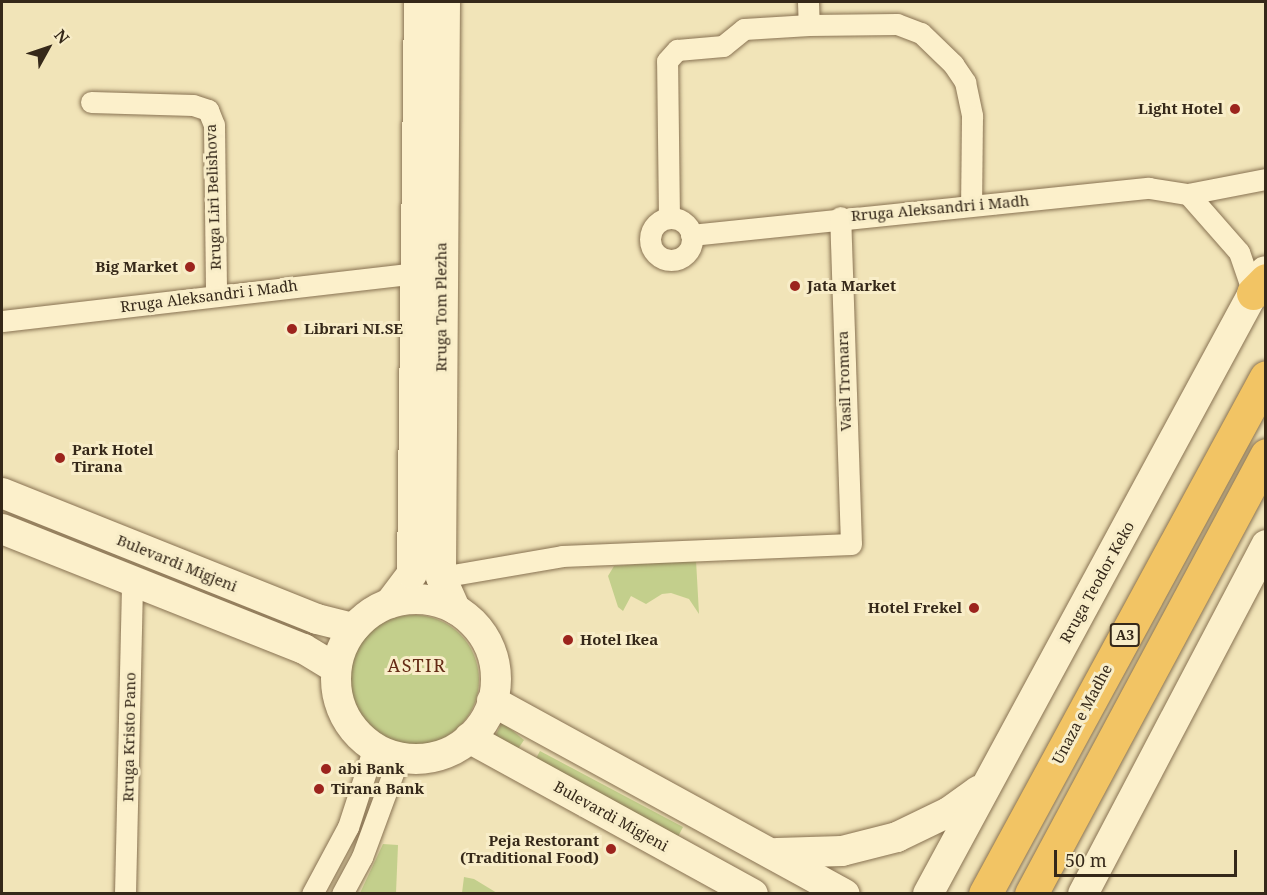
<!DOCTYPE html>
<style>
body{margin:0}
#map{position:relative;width:1267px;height:895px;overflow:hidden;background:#f1e4b8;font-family:"Noto Serif",serif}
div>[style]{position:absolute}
.green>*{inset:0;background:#c3cf8c;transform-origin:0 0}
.round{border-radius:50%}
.roads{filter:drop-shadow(0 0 2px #887252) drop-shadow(0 0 2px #887252)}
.minor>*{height:21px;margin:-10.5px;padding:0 10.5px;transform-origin:10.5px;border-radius:10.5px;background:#fcf0cb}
.minor>.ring{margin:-10.5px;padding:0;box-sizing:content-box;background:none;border:21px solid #fcf0cb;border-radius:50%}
.secondary>*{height:30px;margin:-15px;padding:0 15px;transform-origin:15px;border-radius:15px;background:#fcf0cb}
.secondary>.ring{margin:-15px;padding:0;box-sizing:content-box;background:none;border:30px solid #fcf0cb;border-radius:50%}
.trunk>*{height:33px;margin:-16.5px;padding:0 16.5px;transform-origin:16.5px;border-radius:16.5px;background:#f2c464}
.dots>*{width:16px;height:16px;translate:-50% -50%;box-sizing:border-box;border:3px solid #f8edc8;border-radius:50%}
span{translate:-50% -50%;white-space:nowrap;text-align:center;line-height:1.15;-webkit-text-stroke:6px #f8edc8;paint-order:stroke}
.shield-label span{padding:2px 4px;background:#f8edc8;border:2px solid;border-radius:4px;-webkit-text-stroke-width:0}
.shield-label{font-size:14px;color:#352819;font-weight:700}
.poi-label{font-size:15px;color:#352819;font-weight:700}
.right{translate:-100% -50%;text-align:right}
.left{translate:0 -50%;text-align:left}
.street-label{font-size:15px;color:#352819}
.quarter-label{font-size:18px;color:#652b15;letter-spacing:1.5px}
.frame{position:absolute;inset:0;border:3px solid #352819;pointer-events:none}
.north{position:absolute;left:18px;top:18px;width:60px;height:60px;-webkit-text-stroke:4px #f8edc8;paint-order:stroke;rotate:50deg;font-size:16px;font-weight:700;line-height:24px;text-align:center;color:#352819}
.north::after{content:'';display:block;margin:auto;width:21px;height:27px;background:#352819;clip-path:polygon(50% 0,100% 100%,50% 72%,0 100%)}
.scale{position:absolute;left:1054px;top:850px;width:183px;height:27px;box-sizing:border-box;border:3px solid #352819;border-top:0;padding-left:8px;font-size:18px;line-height:21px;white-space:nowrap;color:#352819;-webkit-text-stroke:4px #f8edc8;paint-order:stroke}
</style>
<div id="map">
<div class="green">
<i style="clip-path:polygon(696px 560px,699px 614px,689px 599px,671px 593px,662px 594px,646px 604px,631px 596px,623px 611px,618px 607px,608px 576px,614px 566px)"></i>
<i class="round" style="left:349px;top:615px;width:130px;height:130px"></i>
<i style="clip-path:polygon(502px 722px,524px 740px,518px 749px,493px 741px)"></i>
<i style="left:540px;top:751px;width:162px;height:10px;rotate:28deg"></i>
<i style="clip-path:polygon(383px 844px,398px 845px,396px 893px,360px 893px)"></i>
<i style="clip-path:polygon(464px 877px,474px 879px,497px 893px,462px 893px)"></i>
</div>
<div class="roads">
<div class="minor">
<i style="left:808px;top:2px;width:23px;rotate:88deg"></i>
<i style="left:91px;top:102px;width:102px;rotate:1.7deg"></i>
<i style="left:193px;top:105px;width:16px;rotate:18deg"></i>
<i style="left:208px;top:110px;width:16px;rotate:68deg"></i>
<i style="left:214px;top:125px;width:170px;rotate:89.3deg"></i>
<i style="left:1188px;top:194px;width:77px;rotate:48.7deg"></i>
<i style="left:1239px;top:252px;width:43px;rotate:71.1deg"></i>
<i style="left:669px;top:218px;width:157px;rotate:-90.7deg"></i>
<i style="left:667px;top:61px;width:15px;rotate:-48deg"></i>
<i style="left:677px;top:50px;width:46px;rotate:-5deg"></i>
<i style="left:723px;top:46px;width:27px;rotate:-39deg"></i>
<i style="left:744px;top:29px;width:65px;rotate:-3.5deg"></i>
<i style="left:809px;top:25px;width:88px;rotate:-0.7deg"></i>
<i style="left:897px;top:24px;width:26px;rotate:21deg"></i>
<i style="left:921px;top:33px;width:45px;rotate:44.1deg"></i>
<i style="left:953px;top:64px;width:22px;rotate:56deg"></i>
<i style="left:965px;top:82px;width:35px;rotate:78deg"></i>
<i style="left:972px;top:116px;width:89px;rotate:90.6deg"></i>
<i class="ring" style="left:650px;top:218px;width:21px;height:21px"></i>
<i style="left:691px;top:235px;width:460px;rotate:-5.9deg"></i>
<i style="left:1149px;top:188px;width:39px;rotate:9deg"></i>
<i style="left:1188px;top:194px;width:79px;rotate:-10.9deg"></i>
<i style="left:2px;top:321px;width:418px;rotate:-6.6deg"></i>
<i style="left:441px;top:577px;width:123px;rotate:-9.8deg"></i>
<i style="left:562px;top:556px;width:289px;rotate:-2.4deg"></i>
<i style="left:851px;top:544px;width:327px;rotate:-91.9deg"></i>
<i style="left:125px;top:894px;width:314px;rotate:-88.7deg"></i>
<i style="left:312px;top:894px;width:76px;rotate:-61.8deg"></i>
<i style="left:348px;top:827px;width:84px;rotate:-72deg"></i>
<i style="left:342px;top:894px;width:42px;rotate:-61.6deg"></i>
<i style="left:362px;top:857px;width:107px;rotate:-69.7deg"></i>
</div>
<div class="secondary">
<i style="left:445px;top:2px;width:575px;rotate:90.4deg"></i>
<i style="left:441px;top:577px;width:35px;rotate:66deg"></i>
<i style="left:2px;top:493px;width:339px;rotate:21.8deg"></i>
<i style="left:317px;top:619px;width:38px;rotate:14deg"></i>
<i style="left:2px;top:529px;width:325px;rotate:21.7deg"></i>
<i style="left:304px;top:649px;width:37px;rotate:31deg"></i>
<i class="ring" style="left:336px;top:599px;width:130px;height:130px"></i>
<i style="left:390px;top:603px;width:36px;rotate:-53deg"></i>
<i style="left:412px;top:574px;width:572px;rotate:-89.3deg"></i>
<i style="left:492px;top:701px;width:402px;rotate:28.7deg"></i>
<i style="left:469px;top:738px;width:324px;rotate:28.8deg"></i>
<i style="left:777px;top:853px;width:65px;rotate:-1.8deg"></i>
<i style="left:842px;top:851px;width:57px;rotate:-14.3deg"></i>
<i style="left:897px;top:837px;width:58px;rotate:-25.7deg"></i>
<i style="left:949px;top:812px;width:36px;rotate:-36deg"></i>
<i style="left:928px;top:894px;width:708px;rotate:-61.59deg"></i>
<i style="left:1083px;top:894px;width:394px;rotate:-62.3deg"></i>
</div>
<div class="trunk">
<i style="left:1253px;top:293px;width:18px;rotate:-45deg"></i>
<i style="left:985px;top:894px;width:588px;rotate:-61.48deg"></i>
<i style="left:1031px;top:894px;width:498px;rotate:-61.8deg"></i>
</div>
</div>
<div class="dots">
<i style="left:1235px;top:109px;background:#9c241d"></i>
<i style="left:190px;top:267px;background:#9c241d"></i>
<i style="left:795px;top:286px;background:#9c241d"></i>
<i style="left:292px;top:329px;background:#9c241d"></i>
<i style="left:60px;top:458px;background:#9c241d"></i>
<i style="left:974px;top:608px;background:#9c241d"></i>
<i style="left:568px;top:640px;background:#9c241d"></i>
<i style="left:326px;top:769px;background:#9c241d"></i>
<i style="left:319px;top:789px;background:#9c241d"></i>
<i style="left:611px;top:849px;background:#9c241d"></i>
</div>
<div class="shield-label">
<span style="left:1125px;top:635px">A3</span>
</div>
<div class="poi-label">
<span class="right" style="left:1223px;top:109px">Light Hotel</span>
<span class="right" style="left:178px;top:267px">Big Market</span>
<span class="left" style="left:807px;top:286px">Jata Market</span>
<span class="left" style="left:304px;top:329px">Librari NI.SE</span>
<span class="left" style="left:72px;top:458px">Park Hotel<br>Tirana</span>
<span class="right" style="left:962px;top:608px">Hotel Frekel</span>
<span class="left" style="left:580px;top:640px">Hotel Ikea</span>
<span class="left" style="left:338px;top:769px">abi Bank</span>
<span class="left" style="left:331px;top:789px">Tirana Bank</span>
<span class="right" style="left:599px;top:849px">Peja Restorant<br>(Traditional Food)</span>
</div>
<div class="street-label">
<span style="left:213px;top:197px;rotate:-92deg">Rruga Liri Belishova</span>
<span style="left:940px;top:208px;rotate:-5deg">Rruga Aleksandri i Madh</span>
<span style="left:209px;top:296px;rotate:-7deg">Rruga Aleksandri i Madh</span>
<span style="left:441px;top:307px;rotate:-90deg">Rruga Tom Plezha</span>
<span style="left:844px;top:381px;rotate:-92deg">Vasil Tromara</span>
<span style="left:177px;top:563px;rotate:22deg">Bulevardi Migjeni</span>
<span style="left:1097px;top:582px;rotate:-61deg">Rruga Teodor Keko</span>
<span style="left:1082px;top:714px;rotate:-62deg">Unaza e Madhe</span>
<span style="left:129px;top:737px;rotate:-89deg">Rruga Kristo Pano</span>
<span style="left:611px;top:816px;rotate:29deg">Bulevardi Migjeni</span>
</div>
<div class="quarter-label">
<span style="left:417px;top:665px">ASTIR</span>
</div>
<div class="frame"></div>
<div class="north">N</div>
<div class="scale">50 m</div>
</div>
